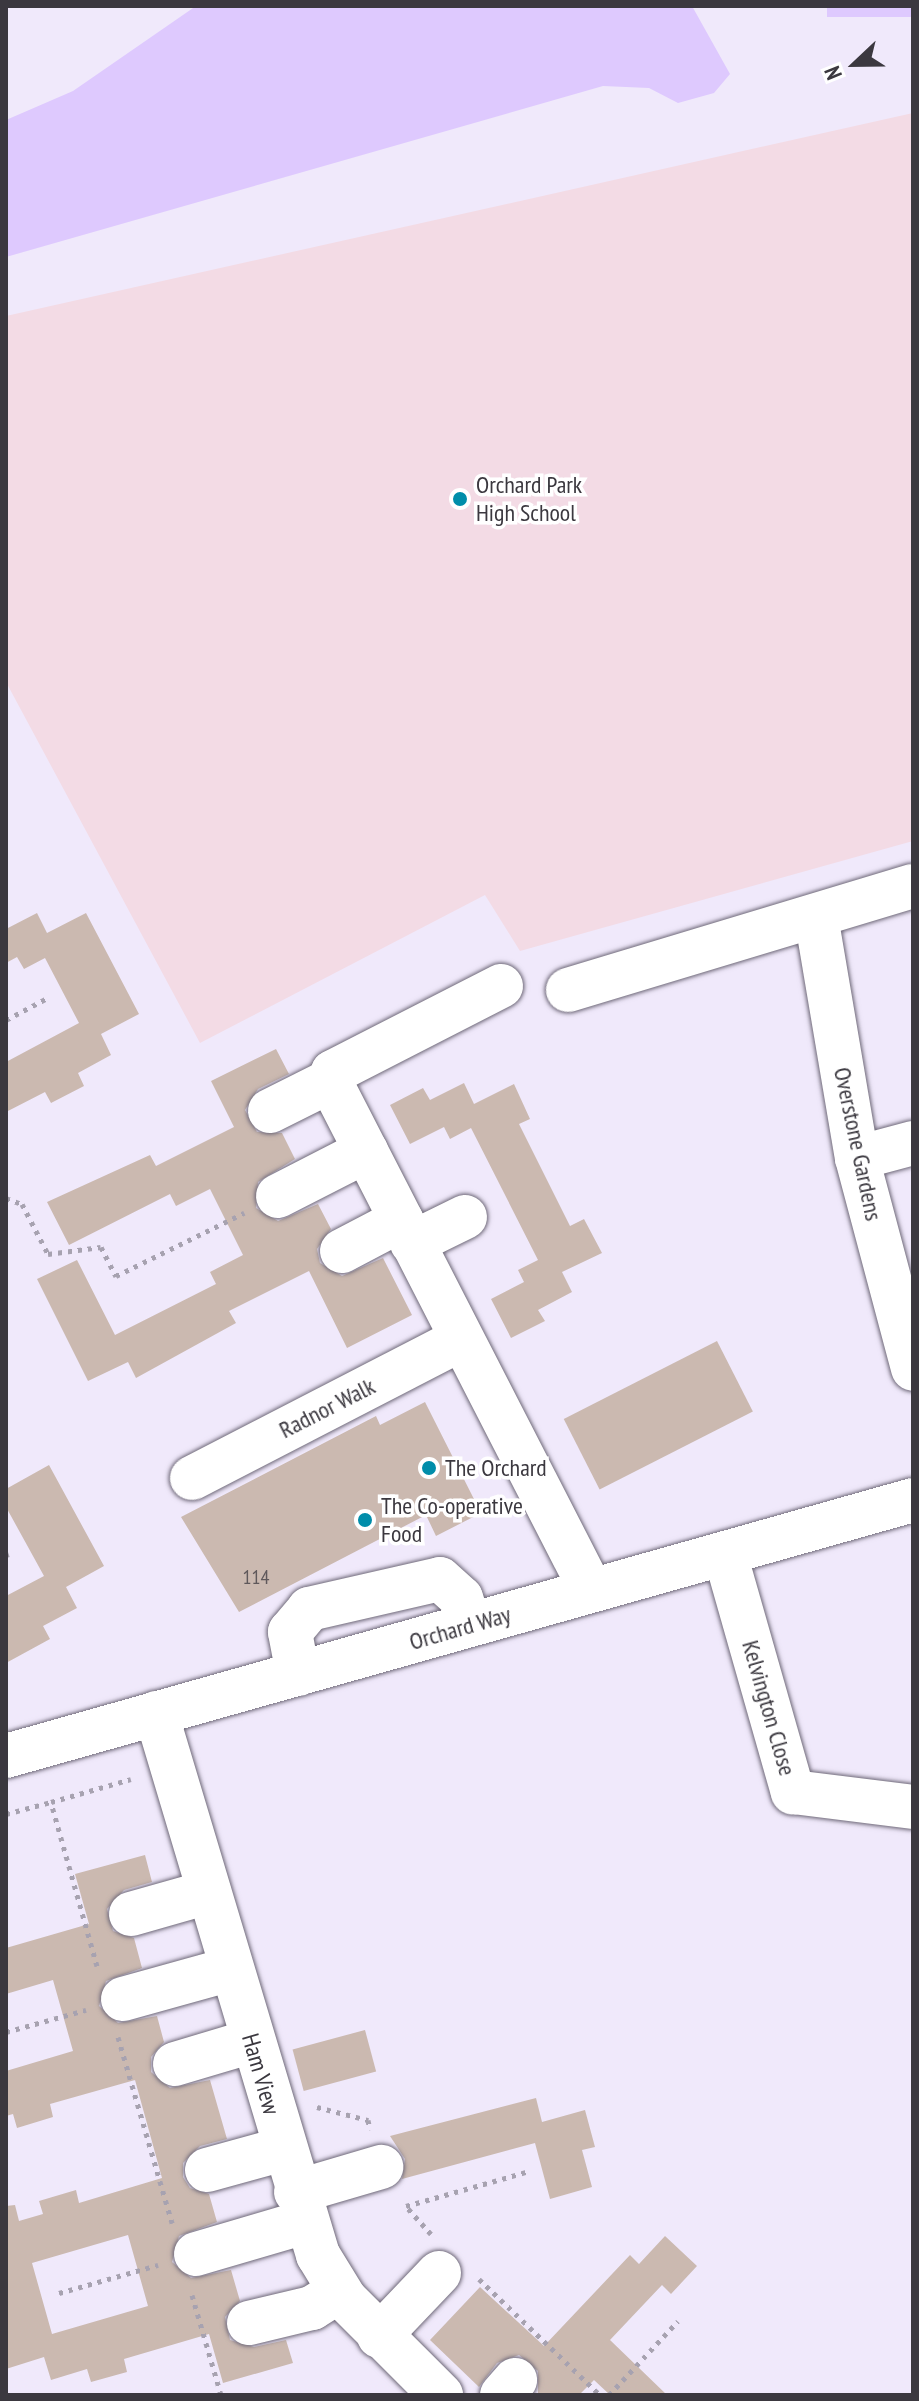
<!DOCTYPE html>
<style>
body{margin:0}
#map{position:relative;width:919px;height:2401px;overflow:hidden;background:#f0e9fb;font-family:"PT Sans Narrow",sans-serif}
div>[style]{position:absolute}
.education>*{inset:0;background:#f3dbe5}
.green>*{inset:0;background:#dec9fe;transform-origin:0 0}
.building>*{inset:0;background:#cbb9b0;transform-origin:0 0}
.path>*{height:5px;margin-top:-2.5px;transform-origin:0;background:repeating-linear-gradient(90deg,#a7a2b0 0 4px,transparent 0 10px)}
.roads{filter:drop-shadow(0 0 2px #6f6979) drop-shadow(0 0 2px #6f6979)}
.minor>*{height:44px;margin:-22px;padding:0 22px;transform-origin:22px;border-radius:22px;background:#fff}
.dots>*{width:22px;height:22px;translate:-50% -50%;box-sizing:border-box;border:4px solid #fff;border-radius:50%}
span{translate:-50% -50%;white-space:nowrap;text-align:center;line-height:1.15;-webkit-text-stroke:7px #fff;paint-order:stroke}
.number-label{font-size:20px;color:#5f585b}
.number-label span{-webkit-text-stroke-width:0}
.poi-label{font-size:24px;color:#3b383f}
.left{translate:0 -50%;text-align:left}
.street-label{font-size:24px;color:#3b383f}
.frame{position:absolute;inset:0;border:8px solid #3b383f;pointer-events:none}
.north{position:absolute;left:815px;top:24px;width:80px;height:80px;-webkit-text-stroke:6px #fff;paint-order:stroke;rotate:248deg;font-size:22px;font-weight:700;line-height:32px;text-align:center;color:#3b383f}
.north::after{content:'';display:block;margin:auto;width:28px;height:36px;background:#3b383f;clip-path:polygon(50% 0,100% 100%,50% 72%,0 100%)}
</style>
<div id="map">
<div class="education">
<i style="clip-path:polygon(913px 113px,913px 841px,520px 951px,485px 895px,200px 1043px,6px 682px,6px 316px)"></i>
</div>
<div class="green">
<i style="clip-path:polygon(196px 6px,692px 6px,730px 74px,714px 93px,678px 103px,649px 88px,603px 86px,6px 257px,6px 120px,73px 91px)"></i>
<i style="left:827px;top:6px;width:86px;height:11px"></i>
</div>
<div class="building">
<i style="clip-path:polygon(37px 913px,47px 933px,86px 913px,139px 1014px,101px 1034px,111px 1055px,78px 1073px,84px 1086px,51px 1103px,45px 1092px,6px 1112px,6px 1062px,79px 1023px,45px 958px,24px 969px,17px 957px,6px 963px,6px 929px)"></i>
<i style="clip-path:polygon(276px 1049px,289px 1074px,258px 1089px,245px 1110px,257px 1132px,282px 1133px,295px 1159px,258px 1182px,256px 1208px,278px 1221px,318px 1204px,331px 1229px,317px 1249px,320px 1263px,342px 1276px,383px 1258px,412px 1315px,347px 1348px,309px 1271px,229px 1311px,236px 1323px,136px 1378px,128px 1362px,88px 1381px,37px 1279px,77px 1260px,115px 1335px,216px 1284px,210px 1272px,243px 1255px,210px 1189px,176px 1206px,170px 1194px,69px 1245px,47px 1202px,150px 1155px,156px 1166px,234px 1127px,211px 1081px)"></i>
<i style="clip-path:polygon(464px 1083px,474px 1104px,514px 1084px,530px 1119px,519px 1124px,570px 1226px,584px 1219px,602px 1253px,562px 1272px,572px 1292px,538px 1310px,545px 1321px,511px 1338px,491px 1299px,524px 1282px,518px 1270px,538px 1260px,471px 1128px,450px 1139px,444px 1127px,410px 1144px,390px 1105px,423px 1088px,430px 1100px)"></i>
<i style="left:717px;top:1341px;width:79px;height:172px;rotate:63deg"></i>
<i style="clip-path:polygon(425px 1402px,481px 1513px,436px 1536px,426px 1515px,239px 1612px,181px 1517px,376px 1416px,380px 1425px)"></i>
<i style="clip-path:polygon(49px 1465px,104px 1566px,66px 1587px,77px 1608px,43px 1626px,50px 1639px,6px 1663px,6px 1596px,44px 1576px,6px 1507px,6px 1489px)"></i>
<i style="clip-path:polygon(evenodd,145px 1855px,152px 1882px,124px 1890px,107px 1909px,113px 1931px,134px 1938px,142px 1968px,106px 1981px,99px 2006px,118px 2023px,157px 2016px,164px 2042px,151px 2057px,151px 2072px,170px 2088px,210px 2080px,227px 2139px,200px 2146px,183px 2163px,183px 2177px,190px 2188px,209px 2194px,217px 2222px,179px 2236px,172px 2262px,191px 2278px,231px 2270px,240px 2301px,225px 2317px,230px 2340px,254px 2347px,286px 2340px,293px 2363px,223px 2383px,209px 2334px,124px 2359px,127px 2372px,91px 2382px,87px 2369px,51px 2380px,44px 2357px,6px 2369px,6px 2206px,15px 2205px,19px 2221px,43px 2214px,39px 2201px,76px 2190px,79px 2203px,162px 2178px,135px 2080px,50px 2104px,53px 2117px,17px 2128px,13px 2114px,6px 2116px,6px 2071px,73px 2051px,53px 1980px,6px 1994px,6px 1948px,89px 1924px,75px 1874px,145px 1855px,128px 2235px,148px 2306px,52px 2334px,32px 2263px,128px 2235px)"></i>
<i style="left:365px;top:2030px;width:43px;height:75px;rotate:75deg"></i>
<i style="clip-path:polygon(536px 2098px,542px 2122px,585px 2110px,595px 2147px,582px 2150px,592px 2187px,550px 2199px,535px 2143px,402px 2179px,405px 2159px,390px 2136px)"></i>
<i style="clip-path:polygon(665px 2236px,697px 2266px,671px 2294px,662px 2285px,610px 2340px,667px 2395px,610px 2395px,594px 2380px,579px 2395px,538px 2395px,538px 2371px,519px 2355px,497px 2363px,479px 2387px,430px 2340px,480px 2287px,544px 2346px,630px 2255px,639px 2264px)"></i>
</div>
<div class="path">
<i style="left:6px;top:1020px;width:49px;rotate:-28.1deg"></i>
<i style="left:6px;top:1198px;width:17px;rotate:21deg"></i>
<i style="left:22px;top:1204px;width:56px;rotate:62.5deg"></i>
<i style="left:48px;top:1254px;width:53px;rotate:-7.5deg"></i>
<i style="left:101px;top:1247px;width:33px;rotate:63deg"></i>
<i style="left:116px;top:1276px;width:143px;rotate:-26.2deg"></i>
<i style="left:6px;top:1555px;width:3px;rotate:-18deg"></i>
<i style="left:6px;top:1814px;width:47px;rotate:-14.9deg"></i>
<i style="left:97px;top:1966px;width:170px;rotate:-105.7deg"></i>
<i style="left:51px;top:1802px;width:83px;rotate:-16deg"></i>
<i style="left:6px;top:2032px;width:83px;rotate:-15.4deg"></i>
<i style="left:118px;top:2037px;width:194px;rotate:73.8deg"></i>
<i style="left:317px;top:2107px;width:53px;rotate:14.3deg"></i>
<i style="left:368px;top:2120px;width:10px;rotate:79deg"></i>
<i style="left:431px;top:2234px;width:38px;rotate:-132deg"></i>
<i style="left:406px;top:2206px;width:125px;rotate:-15.8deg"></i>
<i style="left:479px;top:2279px;width:168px;rotate:43.8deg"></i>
<i style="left:59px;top:2293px;width:103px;rotate:-15.8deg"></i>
<i style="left:192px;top:2295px;width:104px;rotate:73.8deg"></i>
<i style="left:609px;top:2395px;width:101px;rotate:-47deg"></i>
</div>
<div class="roads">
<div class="minor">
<i style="left:816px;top:916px;width:245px;rotate:80.4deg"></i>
<i style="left:857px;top:1158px;width:218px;rotate:75.1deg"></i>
<i style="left:501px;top:986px;width:189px;rotate:152.9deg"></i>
<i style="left:333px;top:1072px;width:9px;rotate:108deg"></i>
<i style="left:330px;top:1081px;width:572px;rotate:62.85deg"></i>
<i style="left:568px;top:990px;width:360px;rotate:-16.8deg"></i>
<i style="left:270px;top:1111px;width:67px;rotate:-26.6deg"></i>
<i style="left:857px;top:1158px;width:58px;rotate:-15deg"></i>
<i style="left:278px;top:1196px;width:99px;rotate:-27.1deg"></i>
<i style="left:412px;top:1243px;width:59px;rotate:-26.1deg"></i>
<i style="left:342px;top:1251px;width:67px;rotate:-27.7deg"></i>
<i style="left:192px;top:1478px;width:303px;rotate:-27.3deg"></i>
<i style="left:725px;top:1554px;width:248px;rotate:74.1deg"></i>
<i style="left:793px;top:1792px;width:121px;rotate:7.1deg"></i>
<i style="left:298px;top:1674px;width:43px;rotate:-100.8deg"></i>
<i style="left:290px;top:1632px;width:30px;rotate:-50deg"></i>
<i style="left:309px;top:1609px;width:134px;rotate:-12.9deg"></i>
<i style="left:440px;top:1579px;width:28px;rotate:42deg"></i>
<i style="left:461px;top:1598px;width:28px;rotate:72deg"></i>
<i style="left:156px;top:1713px;width:566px;rotate:73.36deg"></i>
<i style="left:318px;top:2255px;width:52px;rotate:58.5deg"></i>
<i style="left:345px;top:2299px;width:136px;rotate:45deg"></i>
<i style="left:6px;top:1756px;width:942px;rotate:-15.76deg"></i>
<i style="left:131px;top:1914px;width:81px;rotate:-15.8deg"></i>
<i style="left:123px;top:1999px;width:112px;rotate:-15.5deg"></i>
<i style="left:175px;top:2064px;width:80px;rotate:-16.6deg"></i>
<i style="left:207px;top:2170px;width:79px;rotate:-15.4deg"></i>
<i style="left:296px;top:2192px;width:89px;rotate:-16.4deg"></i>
<i style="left:196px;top:2254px;width:114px;rotate:-16.4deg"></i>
<i style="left:249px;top:2323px;width:65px;rotate:-13.4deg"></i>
<i style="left:312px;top:2308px;width:32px;rotate:-32deg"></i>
<i style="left:379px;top:2336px;width:87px;rotate:-46.4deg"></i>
<i style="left:502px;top:2395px;width:20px;rotate:-49deg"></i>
</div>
</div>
<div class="dots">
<i style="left:460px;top:499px;background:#008daa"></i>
<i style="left:429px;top:1468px;background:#008daa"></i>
<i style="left:365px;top:1520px;background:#008daa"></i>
</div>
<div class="number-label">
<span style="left:256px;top:1577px">114</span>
</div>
<div class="poi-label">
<span class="left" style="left:476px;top:499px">Orchard Park<br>High School</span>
<span class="left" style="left:445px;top:1468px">The Orchard</span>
<span class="left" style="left:381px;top:1520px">The Co-operative<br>Food</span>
</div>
<div class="street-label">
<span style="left:858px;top:1144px;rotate:78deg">Overstone Gardens</span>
<span style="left:327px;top:1408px;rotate:-27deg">Radnor Walk</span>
<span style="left:460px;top:1628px;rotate:-16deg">Orchard Way</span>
<span style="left:769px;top:1708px;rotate:74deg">Kelvington Close</span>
<span style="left:261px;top:2074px;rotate:74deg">Ham View</span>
</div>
<div class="frame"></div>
<div class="north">N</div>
</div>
